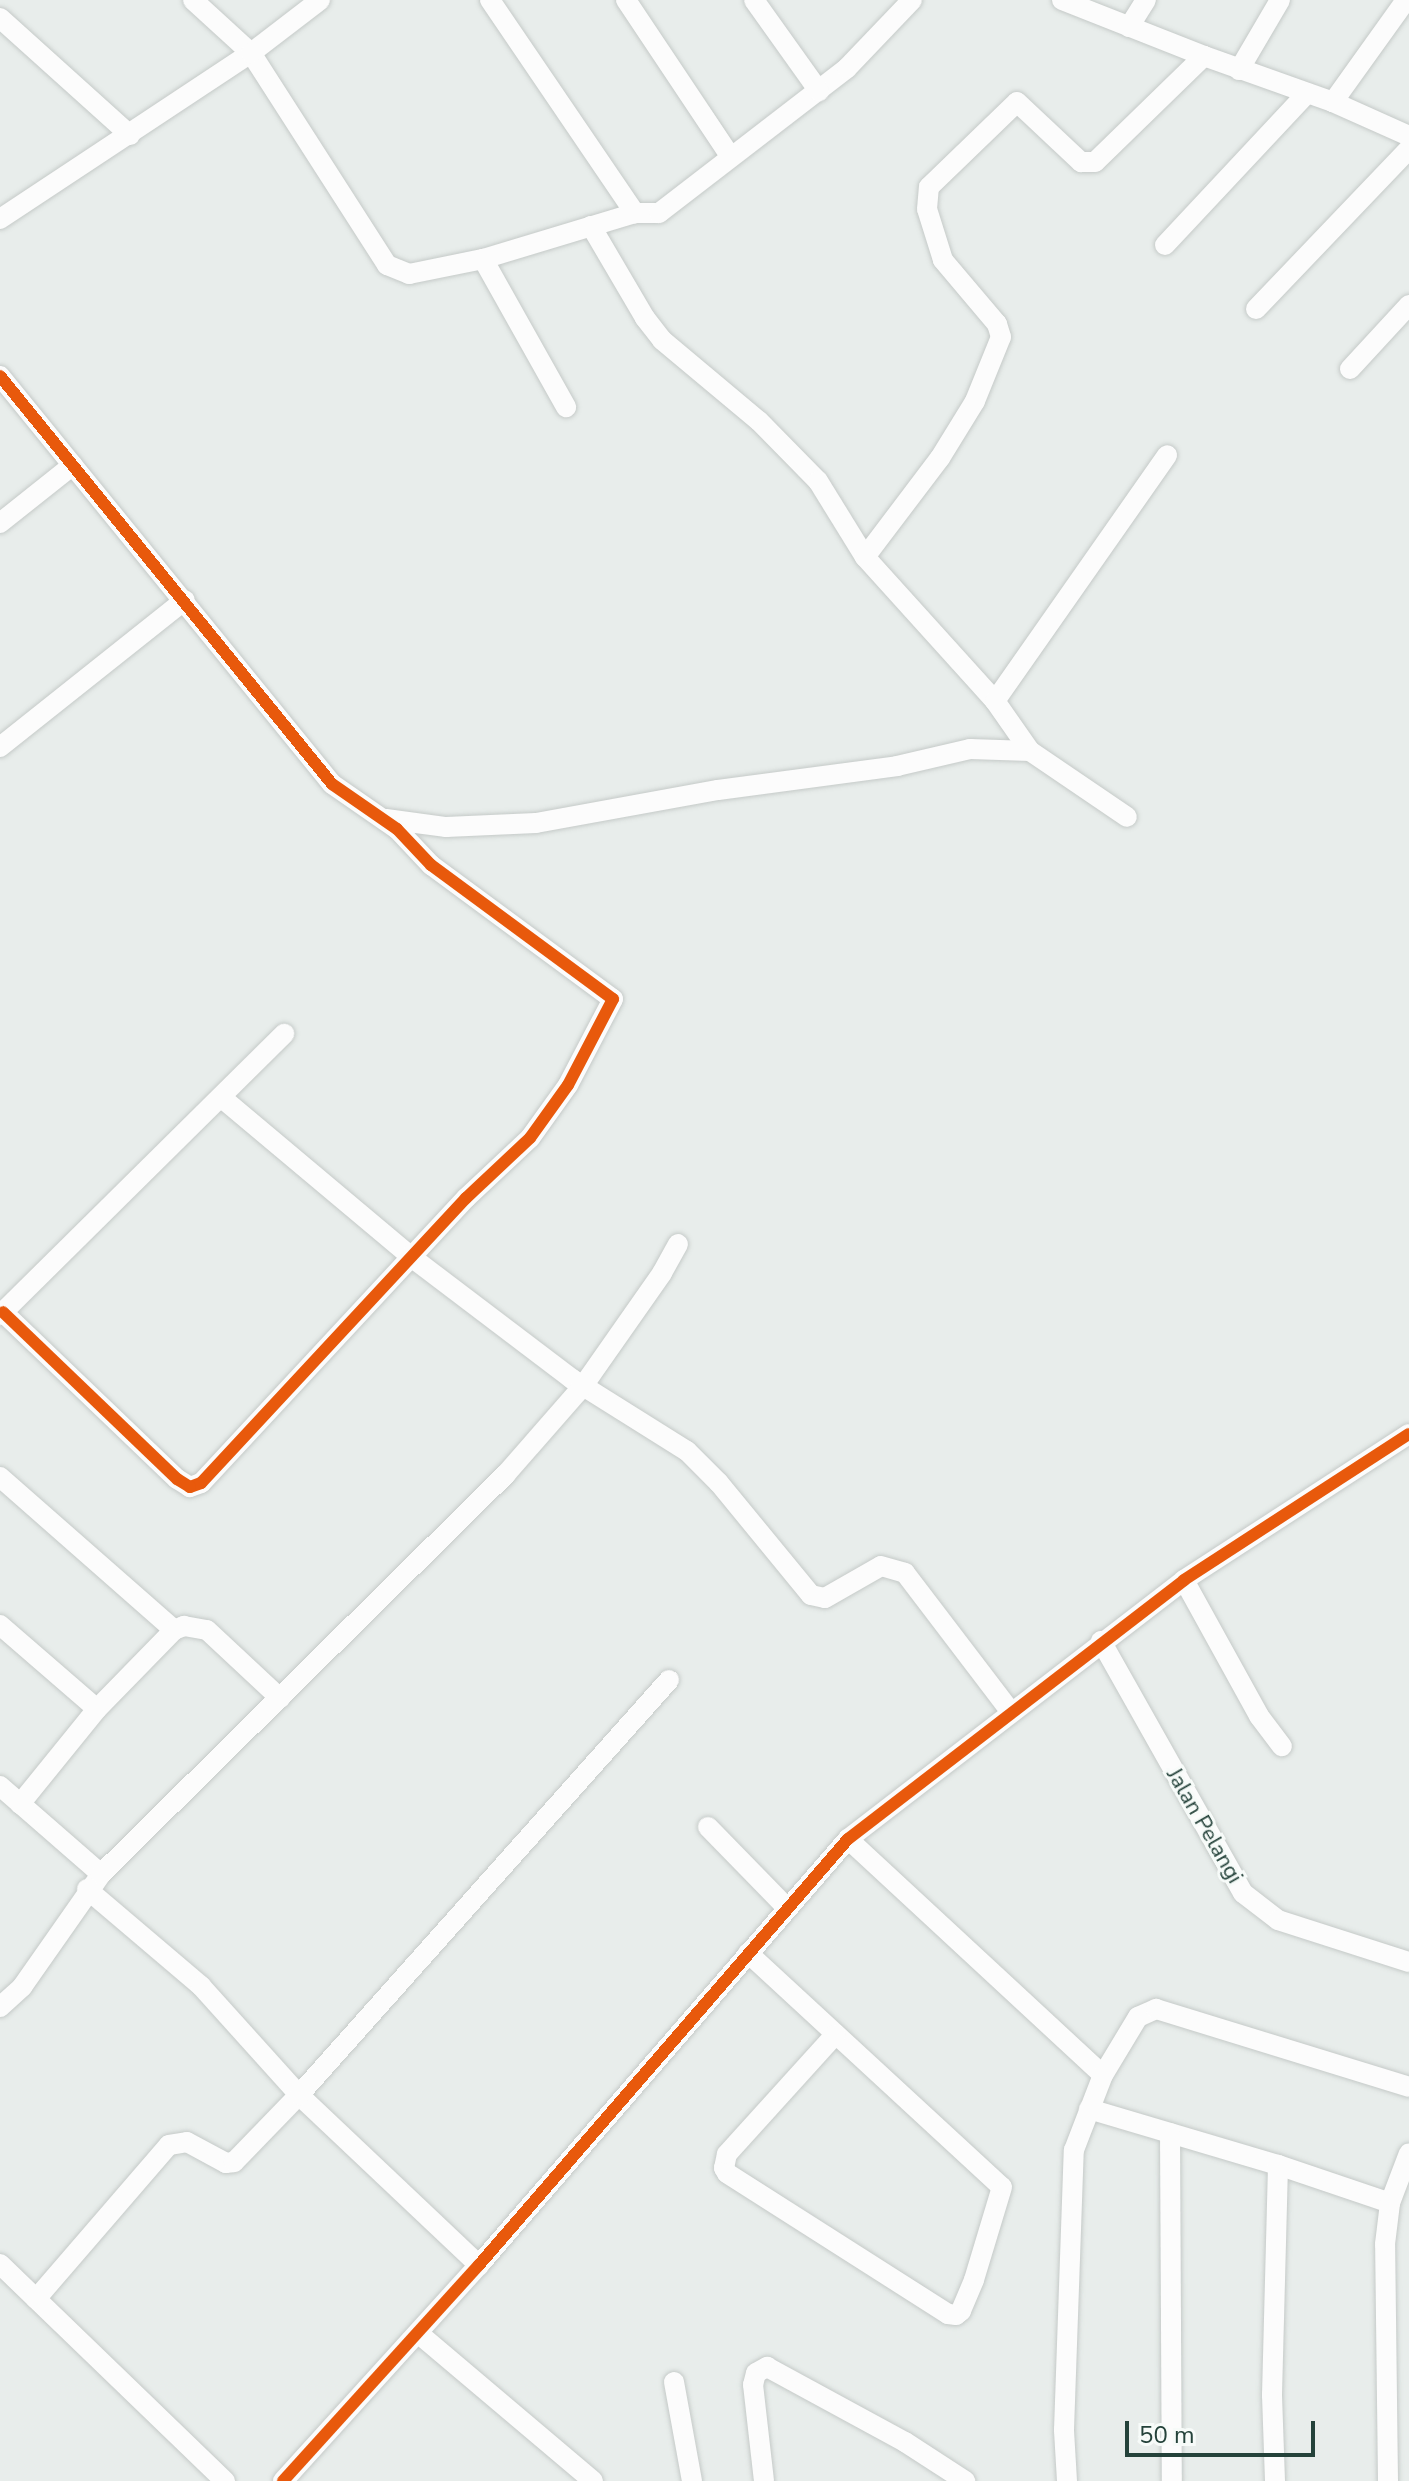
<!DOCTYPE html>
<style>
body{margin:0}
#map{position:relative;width:1409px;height:2481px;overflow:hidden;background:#e8edeb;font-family:"Nunito Sans",sans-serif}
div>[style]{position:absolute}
.roads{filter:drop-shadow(0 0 2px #c5cac8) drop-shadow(0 0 2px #c5cac8)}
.street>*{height:20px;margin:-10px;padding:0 10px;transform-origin:10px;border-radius:10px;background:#fcfcfc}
.cycleway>*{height:12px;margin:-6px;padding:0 6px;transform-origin:6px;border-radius:6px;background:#e8590c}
span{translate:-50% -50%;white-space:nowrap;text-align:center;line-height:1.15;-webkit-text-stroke:6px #f7fbf9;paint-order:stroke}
.street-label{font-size:22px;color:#24423a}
.scale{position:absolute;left:1125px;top:2421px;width:190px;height:36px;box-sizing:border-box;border:4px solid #24423a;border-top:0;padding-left:10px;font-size:24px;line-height:28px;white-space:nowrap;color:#24423a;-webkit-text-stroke:6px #f7fbf9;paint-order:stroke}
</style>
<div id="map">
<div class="roads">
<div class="street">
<i style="left:193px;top:0;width:79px;rotate:42.4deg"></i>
<i style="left:251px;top:53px;width:252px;rotate:57.3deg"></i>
<i style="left:387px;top:265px;width:24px;rotate:22deg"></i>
<i style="left:409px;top:274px;width:76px;rotate:-11.5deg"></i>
<i style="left:483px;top:259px;width:159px;rotate:-16.8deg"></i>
<i style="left:635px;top:213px;width:24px"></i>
<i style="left:659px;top:213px;width:237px;rotate:-37.6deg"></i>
<i style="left:847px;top:68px;width:94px;rotate:-46.3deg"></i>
<i style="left:490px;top:0;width:258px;rotate:55.8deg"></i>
<i style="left:626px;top:0;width:187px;rotate:56.3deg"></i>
<i style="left:754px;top:0;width:112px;rotate:54.5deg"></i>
<i style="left:1062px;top:0;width:153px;rotate:21.5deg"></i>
<i style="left:1204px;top:56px;width:137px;rotate:19.6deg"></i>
<i style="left:1333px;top:102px;width:83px;rotate:24.1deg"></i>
<i style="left:0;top:18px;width:175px;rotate:42deg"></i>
<i style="left:1129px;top:27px;width:32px;rotate:-58deg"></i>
<i style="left:1239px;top:70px;width:81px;rotate:-59.6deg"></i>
<i style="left:1333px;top:102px;width:125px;rotate:-54.4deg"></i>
<i style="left:0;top:219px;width:301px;rotate:-33.5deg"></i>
<i style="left:251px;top:53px;width:87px;rotate:-37.5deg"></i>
<i style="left:591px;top:226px;width:107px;rotate:59.6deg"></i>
<i style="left:645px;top:318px;width:28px;rotate:52deg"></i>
<i style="left:662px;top:340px;width:126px;rotate:39.9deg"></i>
<i style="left:759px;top:421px;width:84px;rotate:45.5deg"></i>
<i style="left:818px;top:481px;width:89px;rotate:58.3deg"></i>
<i style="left:865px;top:557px;width:194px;rotate:47.9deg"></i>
<i style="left:995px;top:701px;width:61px;rotate:55deg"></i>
<i style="left:1030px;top:751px;width:117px;rotate:34.2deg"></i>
<i style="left:1165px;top:245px;width:208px;rotate:-46.9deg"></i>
<i style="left:483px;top:259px;width:170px;rotate:60.7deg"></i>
<i style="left:1256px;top:309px;width:221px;rotate:-46.3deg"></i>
<i style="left:1350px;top:369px;width:87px;rotate:-47.3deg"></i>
<i style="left:0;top:376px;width:526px;rotate:50.86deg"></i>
<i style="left:332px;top:784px;width:79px;rotate:34.7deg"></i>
<i style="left:397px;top:829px;width:50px;rotate:46.6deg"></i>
<i style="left:431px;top:865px;width:226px;rotate:36.4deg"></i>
<i style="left:613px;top:999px;width:97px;rotate:117.6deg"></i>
<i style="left:568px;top:1085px;width:65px;rotate:125.6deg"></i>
<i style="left:530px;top:1138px;width:88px;rotate:136.8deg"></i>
<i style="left:466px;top:1198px;width:389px;rotate:132.9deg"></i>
<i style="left:201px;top:1483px;width:12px;rotate:160deg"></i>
<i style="left:190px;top:1487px;width:15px;rotate:-148deg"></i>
<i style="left:177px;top:1479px;width:241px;rotate:-136.2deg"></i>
<i style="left:0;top:523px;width:93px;rotate:-38.5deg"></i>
<i style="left:865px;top:557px;width:124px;rotate:-52.9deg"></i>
<i style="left:940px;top:458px;width:67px;rotate:-58.4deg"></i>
<i style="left:975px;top:401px;width:69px;rotate:-67.9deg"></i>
<i style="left:1001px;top:337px;width:14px;rotate:-107deg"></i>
<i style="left:997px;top:324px;width:84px;rotate:-130.2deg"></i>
<i style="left:943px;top:260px;width:53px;rotate:-107.4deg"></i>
<i style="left:927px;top:209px;width:22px;rotate:-85deg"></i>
<i style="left:929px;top:187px;width:122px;rotate:-44deg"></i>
<i style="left:1017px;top:102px;width:88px;rotate:43.2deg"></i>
<i style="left:1081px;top:162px;width:14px"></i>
<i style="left:1095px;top:162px;width:152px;rotate:-44.2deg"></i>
<i style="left:995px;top:701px;width:300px;rotate:-55deg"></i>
<i style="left:0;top:747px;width:236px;rotate:-38.5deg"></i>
<i style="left:386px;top:819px;width:61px;rotate:7.6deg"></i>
<i style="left:446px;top:827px;width:90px;rotate:-2.5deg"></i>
<i style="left:536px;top:823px;width:185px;rotate:-10.3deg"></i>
<i style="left:718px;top:790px;width:181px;rotate:-7.6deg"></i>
<i style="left:897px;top:766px;width:75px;rotate:-13.1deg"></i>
<i style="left:970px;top:749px;width:60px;rotate:1.9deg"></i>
<i style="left:222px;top:1098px;width:246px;rotate:40deg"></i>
<i style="left:410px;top:1256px;width:203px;rotate:37.2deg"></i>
<i style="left:572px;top:1379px;width:136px;rotate:32.1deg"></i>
<i style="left:687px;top:1451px;width:45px;rotate:45deg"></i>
<i style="left:719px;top:1483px;width:145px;rotate:50.6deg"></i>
<i style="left:811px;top:1595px;width:14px;rotate:12deg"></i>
<i style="left:825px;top:1598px;width:64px;rotate:-29.7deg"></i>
<i style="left:881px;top:1566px;width:25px;rotate:16deg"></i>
<i style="left:905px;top:1573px;width:175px;rotate:52.7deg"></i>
<i style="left:0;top:1315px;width:400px;rotate:-44.7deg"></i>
<i style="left:0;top:1477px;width:232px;rotate:41.3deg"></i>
<i style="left:1184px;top:1580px;width:155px;rotate:61.1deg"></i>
<i style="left:1259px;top:1716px;width:38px;rotate:53deg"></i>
<i style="left:0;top:1625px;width:128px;rotate:40.9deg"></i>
<i style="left:1101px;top:1641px;width:289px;rotate:60.6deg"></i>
<i style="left:1243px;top:1893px;width:44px;rotate:37.6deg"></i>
<i style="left:1278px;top:1920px;width:138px;rotate:17.8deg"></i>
<i style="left:0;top:1786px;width:134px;rotate:41.1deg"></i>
<i style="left:20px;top:1804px;width:122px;rotate:-51deg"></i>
<i style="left:97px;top:1709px;width:110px;rotate:-45.7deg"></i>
<i style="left:174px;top:1630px;width:11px;rotate:-22deg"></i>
<i style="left:184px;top:1626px;width:23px;rotate:10deg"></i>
<i style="left:207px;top:1630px;width:100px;rotate:43deg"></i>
<i style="left:708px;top:1827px;width:113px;rotate:45.7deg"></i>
<i style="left:848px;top:1839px;width:347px;rotate:42.8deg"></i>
<i style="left:87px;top:1889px;width:150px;rotate:40.4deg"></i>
<i style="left:201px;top:1986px;width:147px;rotate:48deg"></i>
<i style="left:299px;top:2095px;width:248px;rotate:43.4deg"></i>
<i style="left:748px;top:1953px;width:345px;rotate:42.7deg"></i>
<i style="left:1002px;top:2187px;width:97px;rotate:106.8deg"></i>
<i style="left:974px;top:2280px;width:34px;rotate:113deg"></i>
<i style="left:961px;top:2311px;width:6px;rotate:141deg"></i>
<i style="left:956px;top:2315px;width:8px;rotate:-173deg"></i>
<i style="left:948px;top:2314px;width:262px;rotate:-147.5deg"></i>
<i style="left:727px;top:2173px;width:6px;rotate:-121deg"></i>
<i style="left:724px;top:2168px;width:14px;rotate:-78deg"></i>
<i style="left:727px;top:2154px;width:161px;rotate:-47.8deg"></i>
<i style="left:0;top:2007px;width:30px;rotate:-42deg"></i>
<i style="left:22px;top:1987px;width:138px;rotate:-55deg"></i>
<i style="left:101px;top:1874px;width:569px;rotate:-44.64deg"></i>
<i style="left:506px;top:1474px;width:117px;rotate:-48.8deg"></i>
<i style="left:583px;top:1386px;width:138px;rotate:-55deg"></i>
<i style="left:662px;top:1273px;width:33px;rotate:-61deg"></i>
<i style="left:1089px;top:2109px;width:197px;rotate:16.5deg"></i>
<i style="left:1278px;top:2165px;width:118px;rotate:18.7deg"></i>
<i style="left:1170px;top:2133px;width:348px;rotate:89.7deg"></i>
<i style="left:0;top:2264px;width:313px;rotate:44deg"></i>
<i style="left:36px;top:2299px;width:203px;rotate:-49.2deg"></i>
<i style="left:169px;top:2145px;width:18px;rotate:-9deg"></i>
<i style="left:187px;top:2142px;width:44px;rotate:28.3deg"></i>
<i style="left:226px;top:2163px;width:8px;rotate:-7deg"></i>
<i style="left:234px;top:2162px;width:93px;rotate:-45.9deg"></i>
<i style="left:299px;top:2095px;width:556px;rotate:-48.28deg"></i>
<i style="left:418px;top:2333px;width:229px;rotate:40.2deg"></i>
<i style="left:674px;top:2382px;width:101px;rotate:79.7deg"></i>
<i style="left:283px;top:2481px;width:292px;rotate:-47.8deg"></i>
<i style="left:479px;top:2265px;width:564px;rotate:-49.1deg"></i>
<i style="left:848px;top:1839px;width:424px;rotate:-37.6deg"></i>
<i style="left:1184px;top:1580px;width:268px;rotate:-33deg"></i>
<i style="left:764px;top:2481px;width:97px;rotate:-96.5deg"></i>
<i style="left:753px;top:2385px;width:12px;rotate:-76deg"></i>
<i style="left:756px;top:2373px;width:13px;rotate:-29deg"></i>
<i style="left:767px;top:2367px;width:157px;rotate:28.5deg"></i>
<i style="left:905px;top:2442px;width:72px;rotate:33deg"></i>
<i style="left:1067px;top:2481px;width:51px;rotate:-93.4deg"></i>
<i style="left:1064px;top:2430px;width:280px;rotate:-88deg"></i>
<i style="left:1074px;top:2150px;width:80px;rotate:-68.9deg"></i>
<i style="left:1103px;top:2075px;width:68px;rotate:-58.9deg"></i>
<i style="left:1138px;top:2017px;width:20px;rotate:-24deg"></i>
<i style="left:1156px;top:2009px;width:265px;rotate:17.1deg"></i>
<i style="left:1275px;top:2481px;width:86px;rotate:-92deg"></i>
<i style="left:1272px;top:2395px;width:230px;rotate:-88.5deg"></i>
<i style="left:1388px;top:2481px;width:237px;rotate:-90.7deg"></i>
<i style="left:1385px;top:2244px;width:41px;rotate:-83deg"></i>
<i style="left:1390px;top:2203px;width:53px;rotate:-69.2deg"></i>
</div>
</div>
<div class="cycleway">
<i style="left:0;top:376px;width:526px;rotate:50.86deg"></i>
<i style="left:332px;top:784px;width:79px;rotate:34.7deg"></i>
<i style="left:397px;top:829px;width:50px;rotate:46.6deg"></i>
<i style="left:431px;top:865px;width:226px;rotate:36.4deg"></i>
<i style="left:613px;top:999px;width:97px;rotate:117.6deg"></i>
<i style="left:568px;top:1085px;width:65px;rotate:125.6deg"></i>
<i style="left:530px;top:1138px;width:88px;rotate:136.8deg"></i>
<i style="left:466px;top:1198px;width:389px;rotate:132.9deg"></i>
<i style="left:201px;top:1483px;width:12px;rotate:160deg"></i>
<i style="left:190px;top:1487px;width:15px;rotate:-148deg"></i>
<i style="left:177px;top:1479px;width:241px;rotate:-136.2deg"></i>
<i style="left:283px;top:2481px;width:292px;rotate:-47.8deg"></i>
<i style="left:479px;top:2265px;width:564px;rotate:-49.1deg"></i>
<i style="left:848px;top:1839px;width:424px;rotate:-37.6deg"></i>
<i style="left:1184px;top:1580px;width:268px;rotate:-33deg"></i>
</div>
<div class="street-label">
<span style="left:1204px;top:1826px;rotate:60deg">Jalan Pelangi</span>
</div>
<div class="scale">50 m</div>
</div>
